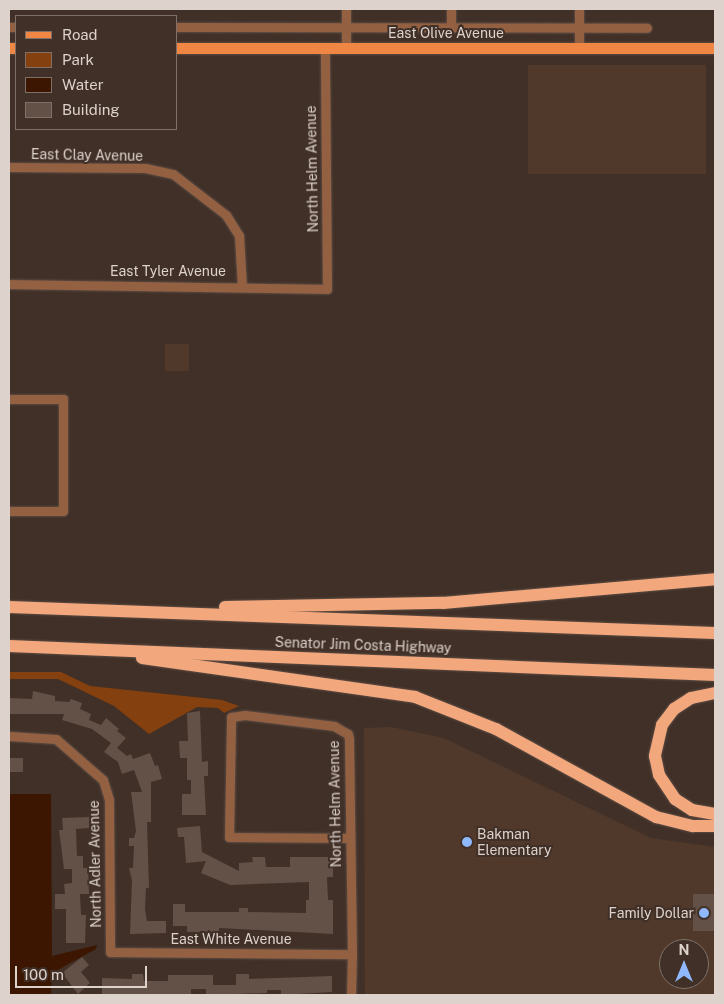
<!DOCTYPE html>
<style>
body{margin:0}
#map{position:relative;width:724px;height:1004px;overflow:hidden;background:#413027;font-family:"Public Sans",sans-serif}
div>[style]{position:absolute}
.built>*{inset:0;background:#50392b;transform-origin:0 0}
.green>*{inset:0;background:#84400e}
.water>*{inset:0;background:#3c1600}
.building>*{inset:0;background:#635046;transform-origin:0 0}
.roads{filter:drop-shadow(0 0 1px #5d4d45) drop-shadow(0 0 1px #5d4d45)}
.minor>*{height:9px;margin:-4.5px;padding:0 4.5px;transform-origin:4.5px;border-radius:4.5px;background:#936042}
.major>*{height:11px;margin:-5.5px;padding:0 5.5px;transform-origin:5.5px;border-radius:5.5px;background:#ef8644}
.highway>*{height:12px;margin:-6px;padding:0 6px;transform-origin:6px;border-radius:6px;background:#f3a77c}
.dots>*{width:14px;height:14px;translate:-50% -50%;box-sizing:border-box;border:2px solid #413027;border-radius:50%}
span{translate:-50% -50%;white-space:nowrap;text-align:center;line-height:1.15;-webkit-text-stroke:4px #413027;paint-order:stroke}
.street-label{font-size:14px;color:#ddd2cc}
.poi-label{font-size:14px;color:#ddd2cc}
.left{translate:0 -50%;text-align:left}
.right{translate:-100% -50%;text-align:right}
.frame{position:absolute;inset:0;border:10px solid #ddd2cc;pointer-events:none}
.legend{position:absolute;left:15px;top:15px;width:162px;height:115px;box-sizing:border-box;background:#413027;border:1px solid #7f7169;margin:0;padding:6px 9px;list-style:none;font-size:15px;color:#ddd2cc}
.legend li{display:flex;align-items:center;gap:10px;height:25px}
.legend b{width:25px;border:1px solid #7f7169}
.north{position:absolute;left:659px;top:939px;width:50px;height:50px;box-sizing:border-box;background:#413027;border:1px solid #7f7169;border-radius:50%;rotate:0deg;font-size:14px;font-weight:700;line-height:20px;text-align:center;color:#ddd2cc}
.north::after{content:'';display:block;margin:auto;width:18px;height:22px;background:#90b8fd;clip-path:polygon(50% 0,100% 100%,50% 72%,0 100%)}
.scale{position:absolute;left:15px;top:966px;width:132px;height:22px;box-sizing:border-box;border:2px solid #ddd2cc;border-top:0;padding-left:6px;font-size:15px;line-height:18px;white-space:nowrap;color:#ddd2cc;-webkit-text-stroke:4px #413027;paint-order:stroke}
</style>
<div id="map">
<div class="built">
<i style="left:706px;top:65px;width:109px;height:178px;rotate:90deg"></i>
<i style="left:165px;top:344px;width:24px;height:27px"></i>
<i style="clip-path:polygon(evenodd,391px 727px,444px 738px,651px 838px,715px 847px,715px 995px,365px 995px,364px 728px,391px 727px,669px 949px,699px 949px,699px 979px,669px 979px,669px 949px)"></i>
</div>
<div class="green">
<i style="clip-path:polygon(9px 672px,61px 672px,90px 686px,222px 700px,239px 706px,224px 713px,218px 708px,197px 707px,149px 734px,114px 706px,58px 679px,9px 679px)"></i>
</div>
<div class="water">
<i style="clip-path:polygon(9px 794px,51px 794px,52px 956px,97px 945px,96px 949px,52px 973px,51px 995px,9px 995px)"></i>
</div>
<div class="building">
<i style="clip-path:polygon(33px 691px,55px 696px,55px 701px,69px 702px,71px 699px,82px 703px,80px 709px,91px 714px,89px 720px,101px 725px,106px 718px,119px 729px,117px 731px,126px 738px,117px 748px,127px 756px,131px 754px,133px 759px,150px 753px,155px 766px,158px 765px,162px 779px,151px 782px,151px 822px,147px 822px,149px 888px,146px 888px,145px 909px,147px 921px,166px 921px,166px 933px,130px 934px,132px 880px,129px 868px,133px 868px,134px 846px,129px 846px,129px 838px,134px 838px,136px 831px,131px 792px,142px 792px,134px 770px,122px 774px,118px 762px,104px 752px,111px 743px,92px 729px,62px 720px,64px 714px,9px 714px,9px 698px,32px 699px)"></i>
<i style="clip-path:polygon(200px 711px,202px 762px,208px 761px,208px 776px,204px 776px,206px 815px,182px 815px,182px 794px,191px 794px,191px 780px,187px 780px,187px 758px,180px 758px,179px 741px,188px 741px,187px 713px)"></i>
<i style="left:9px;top:758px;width:14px;height:14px"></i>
<i style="clip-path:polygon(89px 817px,89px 828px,76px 829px,77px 856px,83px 856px,83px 868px,88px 868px,89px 894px,80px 894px,81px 915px,86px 915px,85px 943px,66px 943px,66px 909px,55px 909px,55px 894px,65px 894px,64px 884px,72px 883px,72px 869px,64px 869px,59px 830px,63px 830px,62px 818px)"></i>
<i style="clip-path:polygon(200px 826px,202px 852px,239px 871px,239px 863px,253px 862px,252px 857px,265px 857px,266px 867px,290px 867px,290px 857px,333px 857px,333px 877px,327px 877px,328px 900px,333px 900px,333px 934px,219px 928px,219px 932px,187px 932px,187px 926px,173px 926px,173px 904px,185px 904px,185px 912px,239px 912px,239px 908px,248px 908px,248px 912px,306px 913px,306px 900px,309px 900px,309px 882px,230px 885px,201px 873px,206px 861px,186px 863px,184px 837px,178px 837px,177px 828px)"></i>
<i style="left:693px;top:894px;width:22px;height:37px"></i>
<i style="clip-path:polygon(82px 957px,89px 965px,81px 972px,90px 983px,78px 994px,62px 973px)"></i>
<i style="clip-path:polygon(132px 974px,143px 974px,144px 981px,168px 981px,168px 975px,213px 975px,213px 985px,236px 985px,236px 974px,249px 974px,249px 979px,332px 976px,332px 992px,281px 995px,281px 990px,267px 990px,267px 993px,206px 995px,206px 989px,191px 989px,191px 995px,102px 995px,102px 978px,132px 979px)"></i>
</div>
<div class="roads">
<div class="minor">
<i style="left:346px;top:9px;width:39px;rotate:90deg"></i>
<i style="left:451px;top:9px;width:18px;rotate:90deg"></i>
<i style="left:9px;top:27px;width:7px"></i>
<i style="left:176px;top:27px;width:471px;rotate:0.1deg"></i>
<i style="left:579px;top:48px;width:39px;rotate:-90deg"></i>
<i style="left:9px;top:167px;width:136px;rotate:0.4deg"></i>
<i style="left:145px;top:168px;width:29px;rotate:12deg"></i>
<i style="left:173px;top:174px;width:67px;rotate:37.7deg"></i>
<i style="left:226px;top:215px;width:25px;rotate:58deg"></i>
<i style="left:239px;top:236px;width:50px;rotate:86.6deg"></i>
<i style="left:9px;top:284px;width:318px;rotate:0.9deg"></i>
<i style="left:327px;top:289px;width:241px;rotate:-90.5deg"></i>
<i style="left:9px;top:399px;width:54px"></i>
<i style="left:63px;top:399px;width:112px;rotate:90deg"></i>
<i style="left:63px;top:511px;width:54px;rotate:180deg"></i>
<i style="left:9px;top:736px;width:47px;rotate:3.7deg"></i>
<i style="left:56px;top:739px;width:62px;rotate:41.1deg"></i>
<i style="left:103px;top:780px;width:21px;rotate:73deg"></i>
<i style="left:109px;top:800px;width:152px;rotate:89.6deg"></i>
<i style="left:110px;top:952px;width:242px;rotate:0.5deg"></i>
<i style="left:350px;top:838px;width:121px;rotate:-179.5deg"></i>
<i style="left:229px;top:837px;width:120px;rotate:-89deg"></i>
<i style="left:231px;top:717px;width:14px;rotate:-8deg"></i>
<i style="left:245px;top:715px;width:90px;rotate:7deg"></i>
<i style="left:334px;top:726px;width:16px;rotate:30deg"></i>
<i style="left:348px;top:734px;width:5px;rotate:79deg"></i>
<i style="left:349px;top:739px;width:215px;rotate:89.2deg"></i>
<i style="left:352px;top:954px;width:41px;rotate:91.4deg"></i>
</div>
<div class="major">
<i style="left:9px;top:48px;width:7px"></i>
<i style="left:176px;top:48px;width:539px"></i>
</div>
<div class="highway">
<i style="left:9px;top:607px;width:706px;rotate:2.11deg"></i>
<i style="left:225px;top:607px;width:218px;rotate:-1.1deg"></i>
<i style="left:443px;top:603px;width:273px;rotate:-5deg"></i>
<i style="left:9px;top:646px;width:707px;rotate:2.35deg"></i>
<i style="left:142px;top:658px;width:276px;rotate:8.1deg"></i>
<i style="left:415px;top:697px;width:87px;rotate:21.6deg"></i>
<i style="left:496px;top:729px;width:183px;rotate:28.8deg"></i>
<i style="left:656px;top:817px;width:38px;rotate:14deg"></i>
<i style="left:693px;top:826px;width:22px"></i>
<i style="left:715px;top:693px;width:25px;rotate:168deg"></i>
<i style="left:691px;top:698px;width:20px;rotate:147deg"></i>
<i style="left:674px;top:709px;width:20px;rotate:127deg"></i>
<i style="left:662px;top:725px;width:32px;rotate:103deg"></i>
<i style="left:655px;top:756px;width:19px;rotate:78deg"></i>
<i style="left:659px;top:775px;width:29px;rotate:56deg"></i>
<i style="left:675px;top:799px;width:20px;rotate:33deg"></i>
<i style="left:692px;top:810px;width:23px;rotate:10deg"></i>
</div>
</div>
<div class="dots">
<i style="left:467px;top:842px;background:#90b8fd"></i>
<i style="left:704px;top:913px;background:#90b8fd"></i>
</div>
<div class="street-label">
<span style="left:446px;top:33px">East Olive Avenue</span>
<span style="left:87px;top:155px;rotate:1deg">East Clay Avenue</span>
<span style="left:312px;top:169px;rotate:-91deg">North Helm Avenue</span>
<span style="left:168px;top:271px">East Tyler Avenue</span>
<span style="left:363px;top:645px;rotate:2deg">Senator Jim Costa Highway</span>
<span style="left:335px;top:804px;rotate:-91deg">North Helm Avenue</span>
<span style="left:95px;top:864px;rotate:-91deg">North Adler Avenue</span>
<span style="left:231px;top:939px">East White Avenue</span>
</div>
<div class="poi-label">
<span class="left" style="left:477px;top:842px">Bakman<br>Elementary</span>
<span class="right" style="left:694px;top:913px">Family Dollar</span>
</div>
<div class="frame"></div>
<ul class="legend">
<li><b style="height:6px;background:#ef8644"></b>Road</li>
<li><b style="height:14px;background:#84400e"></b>Park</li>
<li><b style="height:14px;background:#3c1600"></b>Water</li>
<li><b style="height:14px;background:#635046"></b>Building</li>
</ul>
<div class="north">N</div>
<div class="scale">100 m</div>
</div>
